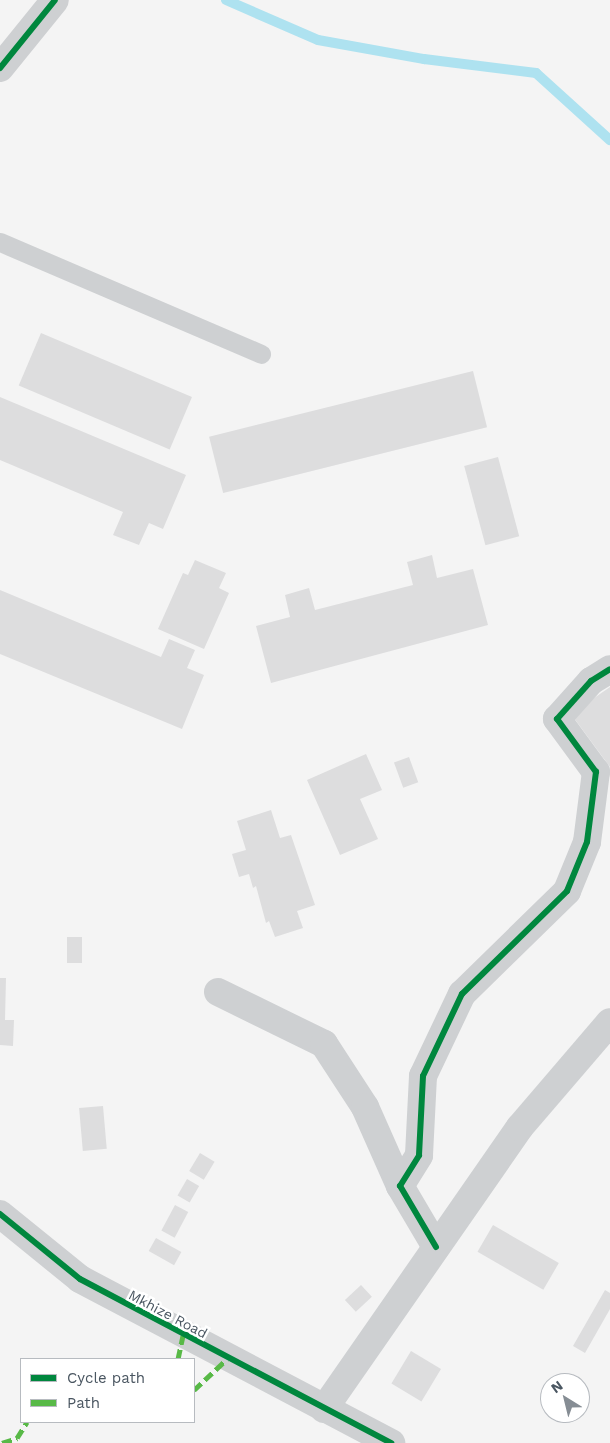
<!DOCTYPE html>
<style>
body{margin:0}
#map{position:relative;width:610px;height:1443px;overflow:hidden;background:#f4f4f4;font-family:"Work Sans",sans-serif}
div>[style]{position:absolute}
.stream>*{height:10px;margin:-5px;padding:0 5px;transform-origin:5px;border-radius:5px;background:#aee2f0}
.building>*{inset:0;background:#ddddde;transform-origin:0 0}
.lane>*{height:19px;margin:-9.5px;padding:0 9.5px;transform-origin:9.5px;border-radius:9.5px;background:#ced0d2}
.street>*{height:28px;margin:-14px;padding:0 14px;transform-origin:14px;border-radius:14px;background:#ced0d2}
.quiet>*{height:5px;margin-top:-2.5px;transform-origin:0;background:repeating-linear-gradient(90deg,#58b947 0 10px,transparent 0 15px)}
.cycleway>*{height:6px;margin:-3px;padding:0 3px;transform-origin:3px;border-radius:3px;background:#00873e}
span{translate:-50% -50%;white-space:nowrap;text-align:center;line-height:1.15;-webkit-text-stroke:5px #fff;paint-order:stroke}
.street-label{font-size:14px;color:#4a5661}
.legend{position:absolute;left:20px;top:1358px;width:175px;height:65px;box-sizing:border-box;background:#fff;border:1px solid #b7bbc0;margin:0;padding:6px 9px;list-style:none;font-size:15px;color:#4a5661}
.legend li{display:flex;align-items:center;gap:10px;height:25px}
.legend b{width:25px;border:1px solid #b7bbc0}
.north{position:absolute;left:540px;top:1373px;width:50px;height:50px;box-sizing:border-box;background:#fff;border:1px solid #b7bbc0;border-radius:50%;rotate:324deg;font-size:14px;font-weight:700;line-height:20px;text-align:center;color:#4a5661}
.north::after{content:'';display:block;margin:auto;width:18px;height:22px;background:#868d94;clip-path:polygon(50% 0,100% 100%,50% 72%,0 100%)}
</style>
<div id="map">
<div class="stream">
<i style="left:226px;top:0;width:100px;rotate:23.5deg"></i>
<i style="left:318px;top:40px;width:108px;rotate:10.2deg"></i>
<i style="left:424px;top:59px;width:113px;rotate:7.1deg"></i>
<i style="left:536px;top:73px;width:100px;rotate:42.2deg"></i>
</div>
<div class="building">
<i style="left:41px;top:333px;width:164px;height:57px;rotate:23deg"></i>
<i style="left:473px;top:371px;width:58px;height:272px;rotate:76deg"></i>
<i style="clip-path:polygon(0 397px,186px 475px,163px 529px,149px 523px,139px 545px,113px 535px,123px 512px,0 460px)"></i>
<i style="left:498px;top:457px;width:82px;height:35px;rotate:75deg"></i>
<i style="clip-path:polygon(432px 555px,437px 578px,473px 569px,488px 625px,271px 683px,256px 626px,290px 617px,285px 595px,309px 588px,315px 610px,413px 585px,407px 562px)"></i>
<i style="clip-path:polygon(195px 560px,226px 573px,219px 588px,229px 593px,204px 649px,158px 629px,183px 573px,188px 575px)"></i>
<i style="clip-path:polygon(0 590px,161px 657px,169px 639px,195px 650px,187px 668px,204px 675px,182px 729px,0 654px)"></i>
<i style="clip-path:polygon(610px 687px,610px 767px,571px 714px)"></i>
<i style="clip-path:polygon(366px 754px,382px 790px,360px 799px,378px 839px,340px 855px,307px 780px)"></i>
<i style="left:409px;top:757px;width:27px;height:16px;rotate:70deg"></i>
<i style="clip-path:polygon(271px 810px,280px 838px,291px 835px,315px 905px,297px 911px,303px 928px,275px 937px,269px 921px,266px 923px,256px 886px,253px 888px,249px 874px,239px 877px,232px 854px,246px 850px,237px 821px)"></i>
<i style="left:67px;top:937px;width:15px;height:26px"></i>
<i style="clip-path:polygon(0 978px,6px 978px,5px 1020px,14px 1020px,13px 1046px,0 1045px)"></i>
<i style="left:103px;top:1106px;width:43px;height:24px;rotate:85deg"></i>
<i style="left:200px;top:1153px;width:17px;height:21px;rotate:31deg"></i>
<i style="left:187px;top:1179px;width:14px;height:19px;rotate:30deg"></i>
<i style="left:175px;top:1205px;width:15px;height:29px;rotate:28deg"></i>
<i style="left:493px;top:1225px;width:76px;height:31px;rotate:30deg"></i>
<i style="left:156px;top:1238px;width:29px;height:15px;rotate:29deg"></i>
<i style="left:361px;top:1285px;width:16px;height:22px;rotate:47deg"></i>
<i style="clip-path:polygon(605px 1290px,610px 1293px,610px 1309px,585px 1353px,573px 1346px)"></i>
<i style="left:411px;top:1351px;width:35px;height:38px;rotate:31deg"></i>
</div>
<div class="lane">
<i style="left:0;top:242px;width:284px;rotate:23.2deg"></i>
</div>
<div class="street">
<i style="left:0;top:68px;width:87px;rotate:-51deg"></i>
<i style="left:218px;top:992px;width:118px;rotate:26.1deg"></i>
<i style="left:324px;top:1044px;width:75px;rotate:56.9deg"></i>
<i style="left:365px;top:1107px;width:86px;rotate:66.1deg"></i>
<i style="left:0;top:1214px;width:103px;rotate:39.1deg"></i>
<i style="left:80px;top:1279px;width:352px;rotate:27.8deg"></i>
<i style="left:436px;top:1247px;width:71px;rotate:-120.5deg"></i>
<i style="left:400px;top:1186px;width:36px;rotate:-58deg"></i>
<i style="left:419px;top:1155px;width:79px;rotate:-87.1deg"></i>
<i style="left:423px;top:1076px;width:91px;rotate:-64.6deg"></i>
<i style="left:462px;top:994px;width:147px;rotate:-44.4deg"></i>
<i style="left:567px;top:891px;width:53px;rotate:-67.8deg"></i>
<i style="left:587px;top:842px;width:71px;rotate:-82.7deg"></i>
<i style="left:596px;top:772px;width:66px;rotate:-126.3deg"></i>
<i style="left:557px;top:719px;width:51px;rotate:-48.2deg"></i>
<i style="left:591px;top:681px;width:22px;rotate:-32deg"></i>
<i style="left:324px;top:1409px;width:343px;rotate:-55.2deg"></i>
<i style="left:520px;top:1127px;width:138px;rotate:-49.4deg"></i>
</div>
<div class="quiet">
<i style="left:178px;top:1359px;width:24px;rotate:-78deg"></i>
<i style="left:194px;top:1390px;width:45px;rotate:-43.2deg"></i>
<i style="left:2px;top:1443px;width:16px;rotate:-18deg"></i>
<i style="left:17px;top:1438px;width:19px;rotate:-58deg"></i>
</div>
<div class="cycleway">
<i style="left:0;top:68px;width:87px;rotate:-51deg"></i>
<i style="left:0;top:1214px;width:103px;rotate:39.1deg"></i>
<i style="left:80px;top:1279px;width:352px;rotate:27.8deg"></i>
<i style="left:436px;top:1247px;width:71px;rotate:-120.5deg"></i>
<i style="left:400px;top:1186px;width:36px;rotate:-58deg"></i>
<i style="left:419px;top:1155px;width:79px;rotate:-87.1deg"></i>
<i style="left:423px;top:1076px;width:91px;rotate:-64.6deg"></i>
<i style="left:462px;top:994px;width:147px;rotate:-44.4deg"></i>
<i style="left:567px;top:891px;width:53px;rotate:-67.8deg"></i>
<i style="left:587px;top:842px;width:71px;rotate:-82.7deg"></i>
<i style="left:596px;top:772px;width:66px;rotate:-126.3deg"></i>
<i style="left:557px;top:719px;width:51px;rotate:-48.2deg"></i>
<i style="left:591px;top:681px;width:22px;rotate:-32deg"></i>
</div>
<div class="street-label">
<span style="left:168px;top:1314px;rotate:28deg">Mkhize Road</span>
</div>
<ul class="legend">
<li><b style="height:6px;background:#00873e"></b>Cycle path</li>
<li><b style="height:6px;background:#58b947"></b>Path</li>
</ul>
<div class="north">N</div>
</div>
